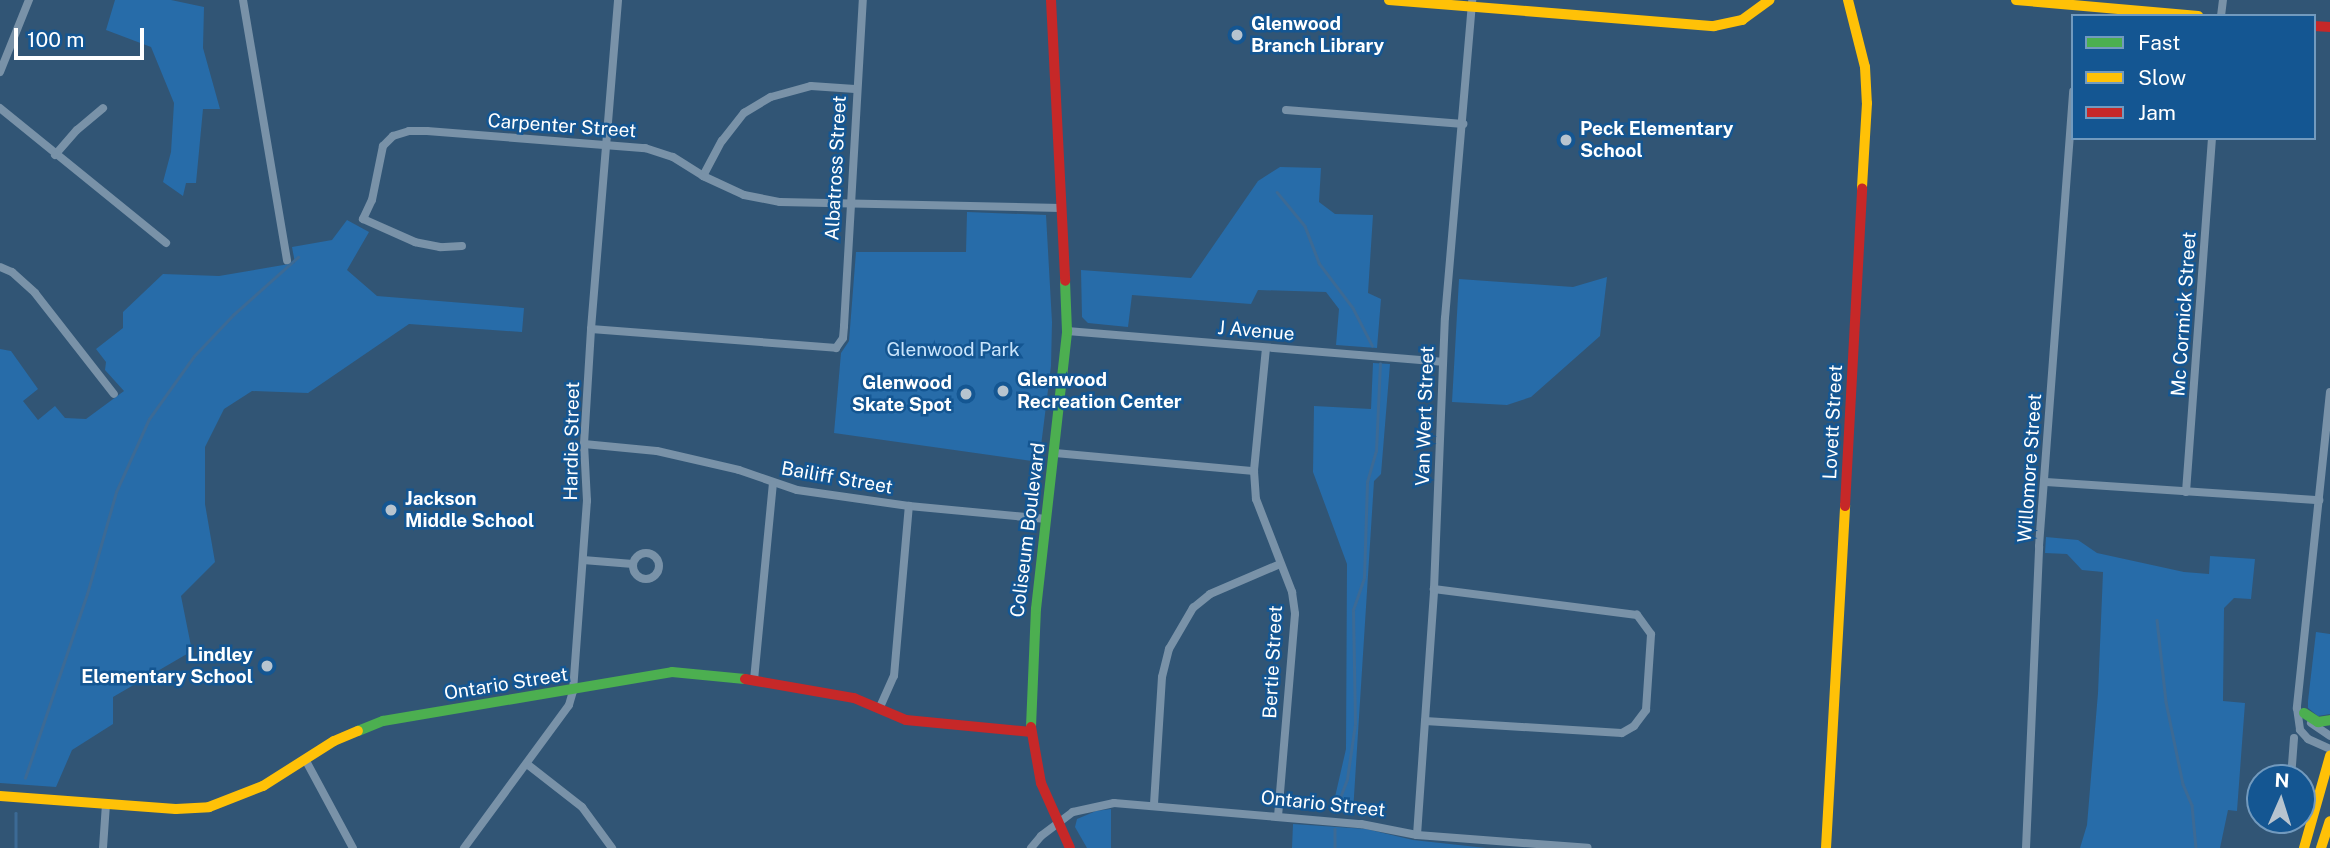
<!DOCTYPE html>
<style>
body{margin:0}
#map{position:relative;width:2330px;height:848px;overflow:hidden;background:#315575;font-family:"Public Sans",sans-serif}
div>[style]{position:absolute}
.green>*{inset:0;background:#276ca9}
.stream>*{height:2.5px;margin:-1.25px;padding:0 1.25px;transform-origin:1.25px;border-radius:1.25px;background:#3c6a95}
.street>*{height:8px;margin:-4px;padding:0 4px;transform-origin:4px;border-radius:4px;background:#7992a8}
.street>.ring{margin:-4px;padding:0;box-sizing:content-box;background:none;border:8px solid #7992a8;border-radius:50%}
.fast>*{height:10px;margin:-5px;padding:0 5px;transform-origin:5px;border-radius:5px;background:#4caf50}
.slow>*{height:10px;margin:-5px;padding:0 5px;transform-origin:5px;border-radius:5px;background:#ffc107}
.jam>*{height:10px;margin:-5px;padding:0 5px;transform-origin:5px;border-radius:5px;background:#c62828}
.dots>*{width:19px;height:19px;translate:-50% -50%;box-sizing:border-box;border:4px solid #145692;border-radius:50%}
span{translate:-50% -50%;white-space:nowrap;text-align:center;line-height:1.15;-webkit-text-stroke:5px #145692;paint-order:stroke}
.poi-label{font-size:19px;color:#fff;font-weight:700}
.left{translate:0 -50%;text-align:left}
.right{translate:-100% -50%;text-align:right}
.street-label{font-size:19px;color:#fff}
.park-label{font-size:19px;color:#cae5fc}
.legend{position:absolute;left:2071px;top:14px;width:245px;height:126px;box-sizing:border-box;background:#145692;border:2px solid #729abe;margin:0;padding:9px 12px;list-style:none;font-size:21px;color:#fff}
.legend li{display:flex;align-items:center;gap:14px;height:35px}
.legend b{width:35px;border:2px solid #729abe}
.north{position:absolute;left:2246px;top:764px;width:70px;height:70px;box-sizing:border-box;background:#145692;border:2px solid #729abe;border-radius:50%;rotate:3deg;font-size:19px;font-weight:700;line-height:28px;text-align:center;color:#fff}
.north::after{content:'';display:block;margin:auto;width:24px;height:32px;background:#b7c4cf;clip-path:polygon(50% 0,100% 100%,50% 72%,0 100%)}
.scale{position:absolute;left:14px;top:28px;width:130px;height:32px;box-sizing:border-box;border:4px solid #fff;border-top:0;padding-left:9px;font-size:21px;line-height:24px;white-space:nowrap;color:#fff;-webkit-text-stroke:5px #145692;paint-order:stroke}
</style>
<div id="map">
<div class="green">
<i style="clip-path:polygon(115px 0,171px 0,204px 7px,203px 48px,220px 109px,203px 109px,196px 183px,186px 183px,183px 196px,163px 182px,171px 152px,174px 103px,151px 47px,106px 30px)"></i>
<i style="clip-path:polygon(1280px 167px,1321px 168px,1319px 202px,1335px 214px,1373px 215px,1368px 293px,1381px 299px,1377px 348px,1336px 345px,1339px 309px,1326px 292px,1258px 290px,1251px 304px,1132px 295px,1128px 327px,1088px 323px,1082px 317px,1081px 270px,1191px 278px,1258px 181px)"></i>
<i style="clip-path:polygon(967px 212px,1046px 215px,1052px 322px,1051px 366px,1039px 462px,834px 433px,841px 353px,849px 341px,856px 252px,966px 252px)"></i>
<i style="clip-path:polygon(347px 220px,369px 232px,347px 270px,377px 296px,524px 308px,522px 332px,409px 324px,308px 393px,252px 391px,224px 409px,205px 447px,205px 504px,215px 562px,181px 596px,192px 651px,113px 697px,113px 724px,72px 750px,56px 787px,0 783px,0 349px,11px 351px,38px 389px,23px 401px,38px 420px,55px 406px,65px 418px,86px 419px,124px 391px,105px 370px,106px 362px,96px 349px,123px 328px,123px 312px,163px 274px,219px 276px,295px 263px,292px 247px,332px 240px)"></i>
<i style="clip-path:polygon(1607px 277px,1600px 336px,1531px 397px,1507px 405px,1452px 402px,1459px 279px,1573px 287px)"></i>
<i style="clip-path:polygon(1373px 363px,1390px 364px,1381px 474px,1374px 481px,1353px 812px,1332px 810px,1346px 749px,1347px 564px,1313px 472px,1314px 406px,1371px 409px)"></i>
<i style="clip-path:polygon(2046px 537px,2078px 540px,2097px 553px,2184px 572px,2209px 574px,2210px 556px,2255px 559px,2251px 599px,2234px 598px,2224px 608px,2223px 701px,2245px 703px,2237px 811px,2228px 810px,2220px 848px,2080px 848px,2087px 825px,2098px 693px,2103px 572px,2082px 570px,2067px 554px,2045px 553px)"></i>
<i style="clip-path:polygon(2316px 632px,2330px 634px,2330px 714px,2318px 716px,2308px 708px,2308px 701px)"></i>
<i style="clip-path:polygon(1111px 809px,1111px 848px,1087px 848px,1075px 827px,1077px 819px,1096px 811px)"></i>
<i style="clip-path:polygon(1293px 824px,1366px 829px,1413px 840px,1486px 848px,1292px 848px)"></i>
</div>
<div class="stream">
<i style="left:1277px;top:192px;width:44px;rotate:50.5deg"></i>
<i style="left:1305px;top:226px;width:40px;rotate:69deg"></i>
<i style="left:1319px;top:263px;width:56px;rotate:52.9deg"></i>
<i style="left:1353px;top:308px;width:42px;rotate:62.8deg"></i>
<i style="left:2157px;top:620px;width:82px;rotate:83.7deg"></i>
<i style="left:2166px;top:702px;width:84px;rotate:78.3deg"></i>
<i style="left:2183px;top:784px;width:23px;rotate:67deg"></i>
<i style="left:2192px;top:805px;width:43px;rotate:84.7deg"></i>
<i style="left:25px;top:778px;width:194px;rotate:-71.4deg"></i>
<i style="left:87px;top:594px;width:106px;rotate:-74.1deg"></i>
<i style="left:116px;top:492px;width:80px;rotate:-65.7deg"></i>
<i style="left:149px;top:419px;width:77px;rotate:-54.5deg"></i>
<i style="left:194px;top:356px;width:57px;rotate:-46.4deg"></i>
<i style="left:233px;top:315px;width:87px;rotate:-41.7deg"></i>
<i style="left:1336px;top:808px;width:31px;rotate:-69deg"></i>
<i style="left:1347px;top:779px;width:56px;rotate:-81.7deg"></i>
<i style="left:1355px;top:724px;width:114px;rotate:-91deg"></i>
<i style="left:1353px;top:610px;width:34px;rotate:-71deg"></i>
<i style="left:1364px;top:578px;width:96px;rotate:-88.2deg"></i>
<i style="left:1367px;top:482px;width:32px;rotate:-74deg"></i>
<i style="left:1376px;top:451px;width:87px;rotate:-87.4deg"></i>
<i style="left:16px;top:813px;width:35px;rotate:90deg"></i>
<i style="left:1335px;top:829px;width:19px;rotate:90deg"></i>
</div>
<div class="street">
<i style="left:243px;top:0;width:264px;rotate:80.4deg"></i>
<i style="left:2221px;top:16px;width:16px;rotate:-83deg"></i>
<i style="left:0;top:72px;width:78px;rotate:-68.1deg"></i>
<i style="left:0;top:108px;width:214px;rotate:39.1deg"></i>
<i style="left:1286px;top:110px;width:178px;rotate:4.5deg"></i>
<i style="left:55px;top:155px;width:33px;rotate:-49deg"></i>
<i style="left:77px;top:130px;width:34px;rotate:-40deg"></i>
<i style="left:703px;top:176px;width:40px;rotate:-62deg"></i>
<i style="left:722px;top:141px;width:36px;rotate:-52deg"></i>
<i style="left:744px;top:113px;width:31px;rotate:-31deg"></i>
<i style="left:771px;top:97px;width:41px;rotate:-15.4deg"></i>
<i style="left:811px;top:86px;width:44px;rotate:3.9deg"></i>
<i style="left:462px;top:246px;width:22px;rotate:177deg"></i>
<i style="left:440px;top:247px;width:25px;rotate:-169deg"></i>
<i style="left:415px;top:242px;width:57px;rotate:-156.1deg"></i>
<i style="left:363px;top:219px;width:21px;rotate:-65deg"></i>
<i style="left:372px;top:200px;width:55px;rotate:-78.5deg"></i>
<i style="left:383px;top:146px;width:14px;rotate:-45deg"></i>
<i style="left:393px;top:136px;width:17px;rotate:-17deg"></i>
<i style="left:409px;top:131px;width:18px"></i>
<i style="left:427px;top:131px;width:219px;rotate:4.5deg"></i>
<i style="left:645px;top:148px;width:29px;rotate:18deg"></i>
<i style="left:673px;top:157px;width:36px;rotate:32deg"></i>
<i style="left:703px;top:176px;width:45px;rotate:24.9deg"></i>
<i style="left:744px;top:195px;width:37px;rotate:11deg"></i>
<i style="left:780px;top:202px;width:281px;rotate:1.2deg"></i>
<i style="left:0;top:267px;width:13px;rotate:23deg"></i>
<i style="left:12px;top:272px;width:31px;rotate:42deg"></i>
<i style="left:35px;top:293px;width:128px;rotate:52deg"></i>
<i style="left:591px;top:329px;width:246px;rotate:4.4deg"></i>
<i style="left:836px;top:348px;width:12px;rotate:-55deg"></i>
<i style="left:843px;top:338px;width:12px;rotate:-85deg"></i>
<i style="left:844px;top:326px;width:327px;rotate:-86.7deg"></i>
<i style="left:1067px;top:331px;width:376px;rotate:4.7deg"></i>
<i style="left:1266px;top:348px;width:124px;rotate:95.6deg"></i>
<i style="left:1254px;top:471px;width:28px;rotate:86deg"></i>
<i style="left:1256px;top:499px;width:100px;rotate:68.8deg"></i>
<i style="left:1292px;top:592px;width:22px;rotate:82deg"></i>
<i style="left:1295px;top:614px;width:203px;rotate:94.8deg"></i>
<i style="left:2330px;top:392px;width:318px;rotate:96deg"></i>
<i style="left:2297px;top:708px;width:22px;rotate:82deg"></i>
<i style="left:2300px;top:730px;width:12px;rotate:48deg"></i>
<i style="left:2308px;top:739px;width:24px;rotate:24deg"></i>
<i style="left:584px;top:444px;width:73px;rotate:5.5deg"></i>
<i style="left:657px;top:451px;width:84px;rotate:13deg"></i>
<i style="left:739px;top:470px;width:61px;rotate:19deg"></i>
<i style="left:797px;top:490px;width:113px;rotate:8.1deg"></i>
<i style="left:909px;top:506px;width:138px;rotate:5.4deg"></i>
<i style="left:1055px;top:453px;width:200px;rotate:5.2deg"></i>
<i style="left:2046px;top:482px;width:274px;rotate:3.8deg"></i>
<i style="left:2186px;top:492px;width:355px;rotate:-85.8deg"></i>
<i class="ring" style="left:633px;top:553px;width:18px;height:18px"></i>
<i style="left:583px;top:560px;width:50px;rotate:4.6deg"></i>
<i style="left:754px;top:680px;width:197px;rotate:-84.5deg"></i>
<i style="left:880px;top:707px;width:34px;rotate:-66deg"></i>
<i style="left:894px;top:676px;width:171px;rotate:-85deg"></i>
<i style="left:1425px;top:721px;width:197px;rotate:3.5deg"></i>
<i style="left:1622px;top:733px;width:14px;rotate:-30deg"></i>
<i style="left:1634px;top:726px;width:20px;rotate:-53deg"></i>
<i style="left:1646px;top:710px;width:76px;rotate:-86.2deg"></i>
<i style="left:1651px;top:634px;width:24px;rotate:-126deg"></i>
<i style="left:1637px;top:615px;width:205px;rotate:-172.7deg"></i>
<i style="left:2311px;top:723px;width:23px;rotate:34deg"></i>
<i style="left:305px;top:759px;width:101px;rotate:61.7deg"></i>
<i style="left:527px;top:764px;width:70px;rotate:38deg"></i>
<i style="left:582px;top:807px;width:51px;rotate:53.8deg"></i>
<i style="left:2291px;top:778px;width:40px;rotate:-85.7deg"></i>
<i style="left:1154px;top:804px;width:127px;rotate:-86.4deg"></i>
<i style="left:1162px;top:677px;width:29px;rotate:-76deg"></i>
<i style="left:1169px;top:649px;width:48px;rotate:-59.7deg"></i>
<i style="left:1193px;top:608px;width:22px;rotate:-39deg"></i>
<i style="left:1210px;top:594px;width:76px;rotate:-23.2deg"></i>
<i style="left:2287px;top:826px;width:6px;rotate:-90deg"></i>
<i style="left:1417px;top:835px;width:247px;rotate:-86deg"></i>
<i style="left:1434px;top:589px;width:271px;rotate:-87.7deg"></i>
<i style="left:1445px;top:318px;width:319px;rotate:-85.1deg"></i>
<i style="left:103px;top:848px;width:44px;rotate:-86.1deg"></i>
<i style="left:464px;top:848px;width:177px;rotate:-53.7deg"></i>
<i style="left:569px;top:705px;width:15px;rotate:-74deg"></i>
<i style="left:573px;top:691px;width:191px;rotate:-85.8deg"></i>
<i style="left:587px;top:501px;width:57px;rotate:-93deg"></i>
<i style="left:584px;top:444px;width:115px;rotate:-86.5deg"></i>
<i style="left:591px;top:329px;width:330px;rotate:-85.3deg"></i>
<i style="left:1031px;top:848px;width:16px;rotate:-50deg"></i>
<i style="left:1041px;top:836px;width:40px;rotate:-37deg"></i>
<i style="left:1073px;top:812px;width:42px;rotate:-12.4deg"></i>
<i style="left:1114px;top:803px;width:248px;rotate:4.9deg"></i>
<i style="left:1361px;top:824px;width:57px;rotate:11.1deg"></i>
<i style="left:1417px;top:835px;width:171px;rotate:4.3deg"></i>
<i style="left:2026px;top:848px;width:302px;rotate:-87.5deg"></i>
<i style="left:2039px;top:546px;width:456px;rotate:-85.7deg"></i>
</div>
<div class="fast">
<i style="left:2304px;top:713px;width:17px;rotate:33deg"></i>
<i style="left:2318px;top:722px;width:12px;rotate:-9deg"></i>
<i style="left:1031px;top:727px;width:118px;rotate:-87.6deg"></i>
<i style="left:1036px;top:609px;width:280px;rotate:-83.6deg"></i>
<i style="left:1067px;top:331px;width:50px;rotate:-92.3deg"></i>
<i style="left:358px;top:731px;width:27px;rotate:-22deg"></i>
<i style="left:383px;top:721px;width:293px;rotate:-9.6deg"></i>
<i style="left:672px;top:672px;width:73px;rotate:5.5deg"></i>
</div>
<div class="slow">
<i style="left:1389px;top:0;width:326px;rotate:4.6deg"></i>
<i style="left:1714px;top:26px;width:29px;rotate:-12deg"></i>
<i style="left:1742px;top:20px;width:34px;rotate:-36deg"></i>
<i style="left:1848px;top:0;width:69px;rotate:75.8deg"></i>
<i style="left:1865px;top:67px;width:36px;rotate:87deg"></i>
<i style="left:1867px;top:103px;width:85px;rotate:93.4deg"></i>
<i style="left:2016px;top:0;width:183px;rotate:5deg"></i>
<i style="left:0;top:796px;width:176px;rotate:4.2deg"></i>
<i style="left:176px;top:809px;width:33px;rotate:-3deg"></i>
<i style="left:209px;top:807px;width:58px;rotate:-21.3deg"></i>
<i style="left:263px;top:786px;width:84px;rotate:-32.4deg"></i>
<i style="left:334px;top:741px;width:26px;rotate:-23deg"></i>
<i style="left:1826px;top:848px;width:343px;rotate:-86.8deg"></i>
<i style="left:2304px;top:848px;width:96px;rotate:-74.2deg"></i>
<i style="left:2321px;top:848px;width:28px;rotate:-72deg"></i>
</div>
<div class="jam">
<i style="left:1051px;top:0;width:281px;rotate:87.1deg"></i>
<i style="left:2314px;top:26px;width:16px;rotate:4deg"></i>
<i style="left:1845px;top:506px;width:318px;rotate:-86.9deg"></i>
<i style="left:745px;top:679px;width:111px;rotate:9.9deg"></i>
<i style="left:854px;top:698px;width:56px;rotate:22.9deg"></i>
<i style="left:906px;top:720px;width:126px;rotate:5.5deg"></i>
<i style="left:1031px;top:727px;width:57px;rotate:79.9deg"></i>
<i style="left:1041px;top:783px;width:71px;rotate:66deg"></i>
</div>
<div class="dots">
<i style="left:1237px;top:35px;background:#b7c4cf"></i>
<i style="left:1566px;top:140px;background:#b7c4cf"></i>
<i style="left:1003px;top:391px;background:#b7c4cf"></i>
<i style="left:966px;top:394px;background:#b7c4cf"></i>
<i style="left:391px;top:510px;background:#b7c4cf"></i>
<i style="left:267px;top:666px;background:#b7c4cf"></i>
</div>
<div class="poi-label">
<span class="left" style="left:1251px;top:35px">Glenwood<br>Branch Library</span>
<span class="left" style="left:1580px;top:140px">Peck Elementary<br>School</span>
<span class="left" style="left:1017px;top:391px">Glenwood<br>Recreation Center</span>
<span class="right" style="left:952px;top:394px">Glenwood<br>Skate Spot</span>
<span class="left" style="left:405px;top:510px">Jackson<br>Middle School</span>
<span class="right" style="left:253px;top:666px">Lindley<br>Elementary School</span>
</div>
<div class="street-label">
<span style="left:562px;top:126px;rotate:4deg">Carpenter Street</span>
<span style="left:836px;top:168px;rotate:-87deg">Albatross Street</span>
<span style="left:2184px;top:314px;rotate:-86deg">Mc Cormick Street</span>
<span style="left:1256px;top:331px;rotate:5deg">J Avenue</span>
<span style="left:1425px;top:416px;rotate:-88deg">Van Wert Street</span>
<span style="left:1833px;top:422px;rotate:-87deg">Lovett Street</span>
<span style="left:572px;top:441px;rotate:-89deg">Hardie Street</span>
<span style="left:2030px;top:468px;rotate:-86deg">Willomore Street</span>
<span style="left:837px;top:478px;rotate:10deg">Bailiff Street</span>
<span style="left:1028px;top:530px;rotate:-83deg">Coliseum Boulevard</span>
<span style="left:1273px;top:662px;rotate:-87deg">Bertie Street</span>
<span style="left:506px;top:684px;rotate:-9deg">Ontario Street</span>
<span style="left:1323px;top:804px;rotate:6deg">Ontario Street</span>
</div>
<div class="park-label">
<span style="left:953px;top:350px">Glenwood Park</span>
</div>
<ul class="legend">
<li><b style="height:9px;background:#4caf50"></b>Fast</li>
<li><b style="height:9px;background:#ffc107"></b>Slow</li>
<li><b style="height:9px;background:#c62828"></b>Jam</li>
</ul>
<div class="north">N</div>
<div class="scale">100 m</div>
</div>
